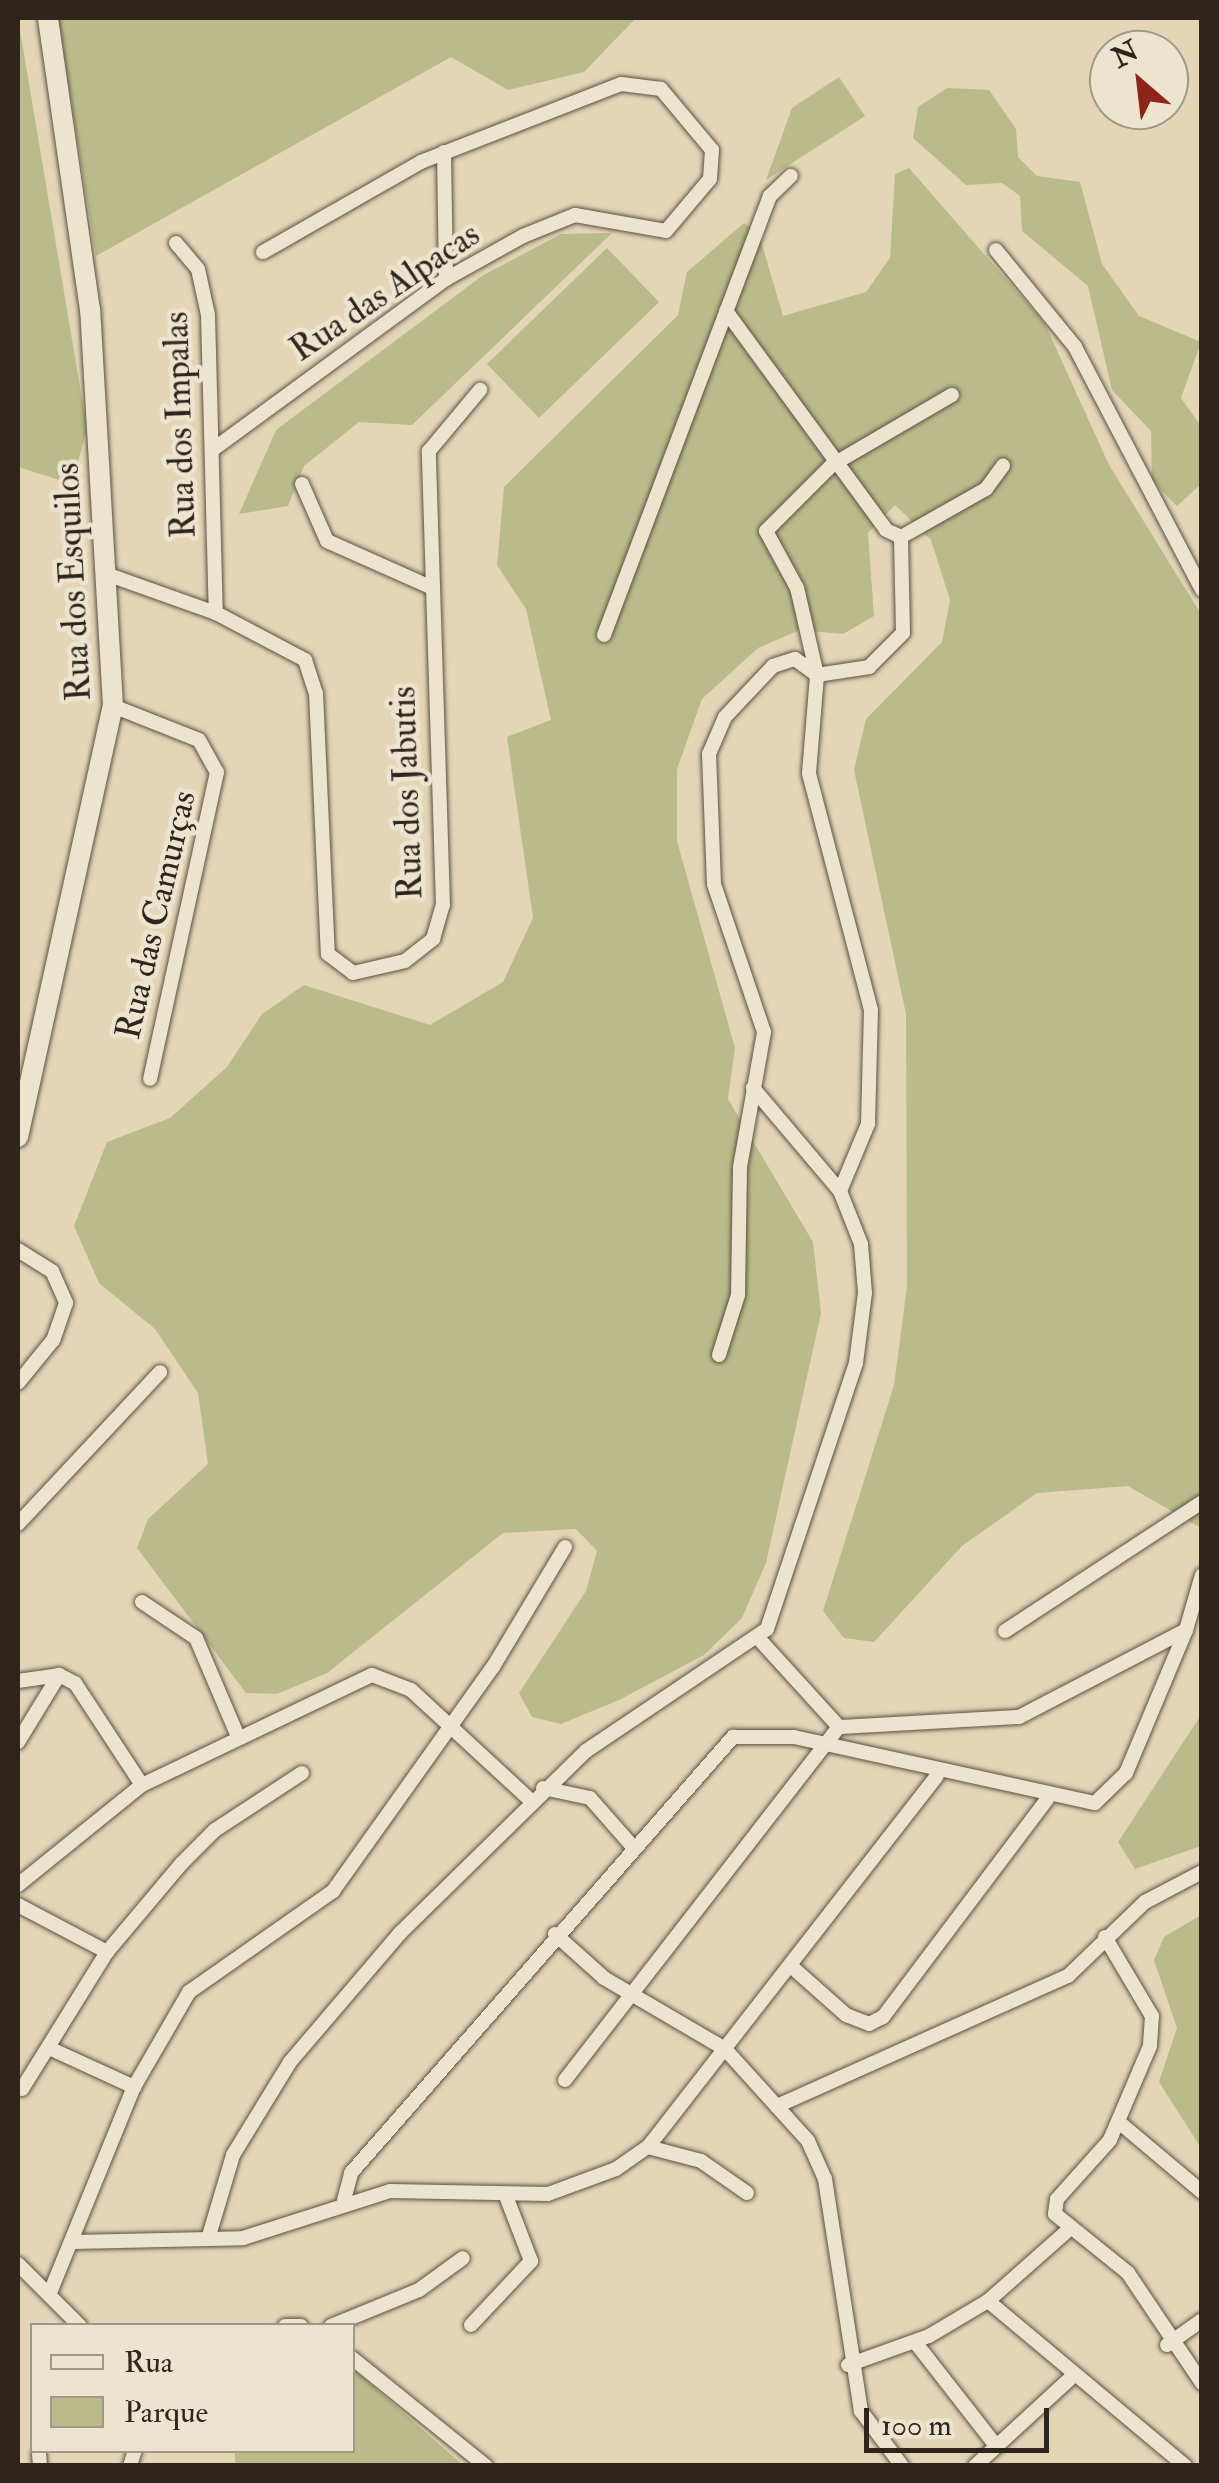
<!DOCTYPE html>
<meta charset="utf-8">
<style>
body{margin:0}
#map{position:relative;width:1219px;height:2483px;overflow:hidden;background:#e3d5b6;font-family:"IM FELL Double Pica",serif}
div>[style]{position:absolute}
.green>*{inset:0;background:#b9bc8a;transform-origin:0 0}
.roads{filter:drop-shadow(0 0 2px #5b5143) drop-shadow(0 0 2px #5b5143)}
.street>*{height:14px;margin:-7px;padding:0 7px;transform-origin:7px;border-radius:7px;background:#ede4d0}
.secondary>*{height:20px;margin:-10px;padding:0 10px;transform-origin:10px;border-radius:10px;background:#ede4d0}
span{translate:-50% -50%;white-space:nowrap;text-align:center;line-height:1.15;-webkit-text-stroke:9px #ede4d0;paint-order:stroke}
.street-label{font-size:35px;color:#2e251d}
.frame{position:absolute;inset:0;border:20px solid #2e251d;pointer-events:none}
.legend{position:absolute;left:30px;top:2323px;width:325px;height:130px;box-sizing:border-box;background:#ede4d0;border:2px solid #a19888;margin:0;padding:12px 18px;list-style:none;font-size:30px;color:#2e251d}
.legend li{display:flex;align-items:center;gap:20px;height:50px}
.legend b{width:50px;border:2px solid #a19888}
.north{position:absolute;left:1089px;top:30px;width:100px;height:100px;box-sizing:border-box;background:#ede4d0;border:2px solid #a19888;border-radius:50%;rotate:332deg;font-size:28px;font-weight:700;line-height:40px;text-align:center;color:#2e251d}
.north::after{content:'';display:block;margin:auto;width:35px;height:45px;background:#8f2418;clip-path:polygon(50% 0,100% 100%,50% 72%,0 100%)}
.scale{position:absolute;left:864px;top:2408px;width:185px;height:45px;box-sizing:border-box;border:5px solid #2e251d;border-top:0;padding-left:12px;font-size:30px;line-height:35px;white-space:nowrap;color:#2e251d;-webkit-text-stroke:8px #ede4d0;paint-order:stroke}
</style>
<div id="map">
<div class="green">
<i style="clip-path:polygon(18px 18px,87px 429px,72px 484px,18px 467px)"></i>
<i style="clip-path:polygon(58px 18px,636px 18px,584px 72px,508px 90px,451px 57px,96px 256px)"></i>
<i style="clip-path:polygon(839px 77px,865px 116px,766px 180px,792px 108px)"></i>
<i style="clip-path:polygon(947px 88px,989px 90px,1016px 129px,1018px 157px,1037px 176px,1080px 182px,1102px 264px,1139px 316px,1201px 342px,1181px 398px,1201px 426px,1201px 484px,1177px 506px,1152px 481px,1151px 431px,1112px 390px,1088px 286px,1022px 231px,1020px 196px,1002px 183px,966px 185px,913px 138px,918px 107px)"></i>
<i style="clip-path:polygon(909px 168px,1045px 324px,1109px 465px,1201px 614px,1201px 1528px,1128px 1486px,1037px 1493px,962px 1546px,874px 1642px,844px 1638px,823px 1611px,894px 1385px,907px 1286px,906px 1014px,854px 770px,866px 719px,942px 642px,950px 600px,931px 540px,895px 505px,868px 533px,874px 616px,843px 634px,800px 630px,758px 648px,702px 699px,677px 769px,677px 841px,735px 1048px,728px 1099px,813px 1242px,821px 1313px,766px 1563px,742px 1618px,704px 1655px,619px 1700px,561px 1724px,532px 1717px,519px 1693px,586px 1591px,597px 1551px,576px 1529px,503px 1533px,327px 1673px,277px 1694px,246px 1693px,137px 1548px,148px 1519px,208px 1464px,198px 1393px,155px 1329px,99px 1283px,74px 1226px,107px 1142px,170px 1118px,227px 1067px,262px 1014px,304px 985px,430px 1025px,503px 982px,533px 918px,507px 737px,551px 720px,526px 609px,497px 565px,504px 487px,678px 315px,687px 272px,744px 223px,759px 234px,783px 316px,866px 292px,890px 258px,895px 174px)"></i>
<i style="clip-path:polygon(612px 233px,412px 425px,359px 422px,304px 466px,288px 506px,239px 514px,276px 430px,482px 276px,561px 234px)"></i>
<i style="left:607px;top:248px;width:75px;height:167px;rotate:46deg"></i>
<i style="clip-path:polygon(1201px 1715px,1201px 1846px,1135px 1869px,1118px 1842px)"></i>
<i style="clip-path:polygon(1201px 1915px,1202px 1915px,1201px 2148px,1159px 2082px,1177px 2028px,1154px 1960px,1164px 1937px)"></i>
<i style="clip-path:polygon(353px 2369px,463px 2465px,235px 2465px,235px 2451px,352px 2450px)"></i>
</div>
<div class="roads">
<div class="street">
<i style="left:444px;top:152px;width:127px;rotate:89.1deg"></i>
<i style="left:176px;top:243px;width:34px;rotate:50deg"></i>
<i style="left:198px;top:269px;width:47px;rotate:77.7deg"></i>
<i style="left:208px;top:315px;width:298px;rotate:88.5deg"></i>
<i style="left:996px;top:250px;width:125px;rotate:50.8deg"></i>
<i style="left:1075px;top:347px;width:274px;rotate:62.4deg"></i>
<i style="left:726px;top:311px;width:271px;rotate:53.8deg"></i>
<i style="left:886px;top:530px;width:17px;rotate:25deg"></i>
<i style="left:901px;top:537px;width:98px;rotate:-29.5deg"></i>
<i style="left:986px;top:489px;width:29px;rotate:-54deg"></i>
<i style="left:215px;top:448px;width:286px;rotate:-36.2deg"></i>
<i style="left:446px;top:279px;width:88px;rotate:-29.2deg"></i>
<i style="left:523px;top:236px;width:56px;rotate:-22deg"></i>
<i style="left:575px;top:215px;width:92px;rotate:10deg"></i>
<i style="left:666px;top:231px;width:68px;rotate:-49.8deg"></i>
<i style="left:710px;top:179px;width:29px;rotate:-86deg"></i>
<i style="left:712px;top:150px;width:80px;rotate:-129.9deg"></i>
<i style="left:661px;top:89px;width:40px;rotate:-172.9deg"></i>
<i style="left:621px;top:84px;width:215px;rotate:158.7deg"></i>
<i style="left:421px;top:162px;width:182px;rotate:150.3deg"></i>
<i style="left:302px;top:484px;width:62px;rotate:66.3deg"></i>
<i style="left:327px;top:541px;width:111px;rotate:24deg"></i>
<i style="left:109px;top:575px;width:114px;rotate:19.6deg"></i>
<i style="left:216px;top:613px;width:101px;rotate:27.8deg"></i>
<i style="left:305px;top:660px;width:35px;rotate:72deg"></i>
<i style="left:316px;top:693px;width:261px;rotate:87.4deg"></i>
<i style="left:328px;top:954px;width:31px;rotate:37deg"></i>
<i style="left:353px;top:973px;width:53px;rotate:-13deg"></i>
<i style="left:405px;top:961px;width:36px;rotate:-38deg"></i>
<i style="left:433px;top:939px;width:35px;rotate:-74deg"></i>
<i style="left:443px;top:905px;width:454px;rotate:-91.8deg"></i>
<i style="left:429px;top:451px;width:80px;rotate:-50.1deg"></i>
<i style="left:604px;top:635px;width:469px;rotate:-69.3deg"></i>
<i style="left:770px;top:196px;width:29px;rotate:-44deg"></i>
<i style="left:817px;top:675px;width:53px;rotate:-8.7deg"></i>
<i style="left:869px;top:667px;width:48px;rotate:-45deg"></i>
<i style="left:903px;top:633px;width:96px;rotate:-91.2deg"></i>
<i style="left:113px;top:706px;width:92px;rotate:21.6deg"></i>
<i style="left:199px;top:740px;width:37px;rotate:61deg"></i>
<i style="left:217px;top:772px;width:314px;rotate:102.3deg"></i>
<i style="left:840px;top:1191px;width:73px;rotate:-67.3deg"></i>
<i style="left:868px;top:1124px;width:114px;rotate:-88.5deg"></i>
<i style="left:871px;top:1010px;width:245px;rotate:-104.7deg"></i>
<i style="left:809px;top:773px;width:98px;rotate:-85.3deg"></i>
<i style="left:817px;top:675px;width:89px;rotate:-102.9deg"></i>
<i style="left:797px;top:588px;width:65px;rotate:-118.5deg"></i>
<i style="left:766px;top:531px;width:93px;rotate:-45deg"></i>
<i style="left:832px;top:465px;width:139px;rotate:-30.3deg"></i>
<i style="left:18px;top:1250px;width:40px;rotate:32deg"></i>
<i style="left:52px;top:1271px;width:35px;rotate:66deg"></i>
<i style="left:66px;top:1303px;width:39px;rotate:109deg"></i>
<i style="left:53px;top:1340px;width:55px;rotate:129.1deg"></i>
<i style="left:719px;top:1355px;width:63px;rotate:-72.4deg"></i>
<i style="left:738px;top:1295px;width:128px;rotate:-89.1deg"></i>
<i style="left:740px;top:1167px;width:137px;rotate:-79.9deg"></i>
<i style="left:764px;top:1032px;width:156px;rotate:-108.7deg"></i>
<i style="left:714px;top:884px;width:130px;rotate:-92.2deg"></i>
<i style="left:709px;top:754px;width:40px;rotate:-66.6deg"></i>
<i style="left:725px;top:717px;width:70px;rotate:-46.7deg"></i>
<i style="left:773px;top:666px;width:23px;rotate:-18deg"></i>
<i style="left:795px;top:659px;width:26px;rotate:36deg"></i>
<i style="left:18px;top:1524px;width:208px;rotate:-46.9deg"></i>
<i style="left:142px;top:1602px;width:65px;rotate:33.7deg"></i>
<i style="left:196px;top:1638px;width:104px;rotate:66.9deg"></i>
<i style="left:1005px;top:1631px;width:235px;rotate:-33.2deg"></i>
<i style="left:759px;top:1639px;width:119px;rotate:47.7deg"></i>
<i style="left:839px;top:1727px;width:180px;rotate:-3.2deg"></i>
<i style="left:1019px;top:1717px;width:188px;rotate:-27.5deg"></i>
<i style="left:1186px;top:1630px;width:57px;rotate:-73.8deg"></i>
<i style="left:18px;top:1681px;width:41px;rotate:-8.3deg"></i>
<i style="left:59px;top:1675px;width:18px;rotate:27deg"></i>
<i style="left:75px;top:1683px;width:122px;rotate:56.7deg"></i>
<i style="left:18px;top:1742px;width:79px;rotate:-58.5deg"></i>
<i style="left:543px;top:1788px;width:48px;rotate:12deg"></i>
<i style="left:590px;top:1798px;width:65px;rotate:48.7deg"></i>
<i style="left:18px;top:1885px;width:159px;rotate:-38.9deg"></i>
<i style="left:142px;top:1785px;width:255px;rotate:-25.6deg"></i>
<i style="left:372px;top:1675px;width:42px;rotate:21deg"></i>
<i style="left:411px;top:1690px;width:162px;rotate:42.7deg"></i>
<i style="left:18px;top:1905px;width:101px;rotate:27.8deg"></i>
<i style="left:555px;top:1934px;width:66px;rotate:41.9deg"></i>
<i style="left:604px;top:1978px;width:140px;rotate:30.4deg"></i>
<i style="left:725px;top:2049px;width:124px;rotate:47.9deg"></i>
<i style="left:808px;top:2141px;width:42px;rotate:65.9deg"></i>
<i style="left:825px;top:2179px;width:235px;rotate:81.2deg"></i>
<i style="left:861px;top:2411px;width:69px;rotate:53.3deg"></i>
<i style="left:1105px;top:1937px;width:92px;rotate:59.3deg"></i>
<i style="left:1152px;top:2016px;width:30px;rotate:94deg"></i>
<i style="left:1150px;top:2046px;width:102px;rotate:113.1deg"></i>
<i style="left:1110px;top:2140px;width:79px;rotate:131.9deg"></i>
<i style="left:1057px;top:2199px;width:15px;rotate:98deg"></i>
<i style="left:1055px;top:2214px;width:94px;rotate:38.9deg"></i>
<i style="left:1128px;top:2273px;width:133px;rotate:56.1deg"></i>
<i style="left:792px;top:1967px;width:72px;rotate:41.6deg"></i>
<i style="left:846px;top:2015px;width:25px;rotate:21deg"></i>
<i style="left:869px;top:2024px;width:16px;rotate:-27deg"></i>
<i style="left:883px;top:2017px;width:273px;rotate:-53deg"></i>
<i style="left:49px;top:2048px;width:94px;rotate:24.6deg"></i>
<i style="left:565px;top:2080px;width:447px;rotate:-52.2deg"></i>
<i style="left:22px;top:2089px;width:161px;rotate:-58.2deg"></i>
<i style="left:107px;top:1952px;width:115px;rotate:-49.9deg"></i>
<i style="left:181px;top:1864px;width:48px;rotate:-45deg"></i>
<i style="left:215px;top:1830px;width:104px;rotate:-33.2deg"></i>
<i style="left:777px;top:2106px;width:319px;rotate:-24.1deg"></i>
<i style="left:1068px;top:1976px;width:107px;rotate:-43.9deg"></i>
<i style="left:1145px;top:1902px;width:64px;rotate:-27.8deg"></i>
<i style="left:1120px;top:2123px;width:107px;rotate:40.1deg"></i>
<i style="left:648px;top:2147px;width:55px;rotate:14.8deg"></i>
<i style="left:701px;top:2161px;width:56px;rotate:34.8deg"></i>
<i style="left:344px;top:2200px;width:28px;rotate:-75deg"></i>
<i style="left:351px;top:2173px;width:580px;rotate:-48.78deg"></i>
<i style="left:733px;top:1737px;width:61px"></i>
<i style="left:794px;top:1737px;width:308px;rotate:12.4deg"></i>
<i style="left:1095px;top:1803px;width:43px;rotate:-44.1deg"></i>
<i style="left:1126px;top:1773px;width:155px;rotate:-67.2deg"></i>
<i style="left:208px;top:2239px;width:88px;rotate:-73.4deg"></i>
<i style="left:233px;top:2155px;width:109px;rotate:-58.5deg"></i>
<i style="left:290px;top:2062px;width:170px;rotate:-49.5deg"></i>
<i style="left:400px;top:1933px;width:260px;rotate:-44.4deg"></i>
<i style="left:586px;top:1751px;width:218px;rotate:-34deg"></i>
<i style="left:767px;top:1629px;width:280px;rotate:-71.5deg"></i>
<i style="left:856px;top:1363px;width:71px;rotate:-82.7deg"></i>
<i style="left:865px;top:1293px;width:49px;rotate:-94.7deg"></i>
<i style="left:861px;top:1244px;width:57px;rotate:-111.6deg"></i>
<i style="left:840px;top:1191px;width:135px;rotate:-130.2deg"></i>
<i style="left:73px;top:2242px;width:170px;rotate:-1.3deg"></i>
<i style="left:243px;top:2238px;width:154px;rotate:-17.7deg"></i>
<i style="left:390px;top:2191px;width:158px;rotate:1.1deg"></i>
<i style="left:548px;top:2194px;width:72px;rotate:-20.2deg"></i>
<i style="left:616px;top:2169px;width:39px;rotate:-35deg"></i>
<i style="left:648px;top:2147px;width:470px;rotate:-52.1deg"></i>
<i style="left:18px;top:2264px;width:88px;rotate:45deg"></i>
<i style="left:49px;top:2295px;width:225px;rotate:-67.8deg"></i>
<i style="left:134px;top:2087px;width:110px;rotate:-59.9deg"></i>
<i style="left:189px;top:1992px;width:176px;rotate:-35deg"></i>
<i style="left:333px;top:1891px;width:275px;rotate:-54.5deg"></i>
<i style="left:493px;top:1667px;width:140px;rotate:-59deg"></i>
<i style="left:988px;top:2301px;width:257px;rotate:39.9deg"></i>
<i style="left:471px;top:2325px;width:88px;rotate:-46.8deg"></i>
<i style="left:531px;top:2261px;width:70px;rotate:-111deg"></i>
<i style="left:285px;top:2326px;width:16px"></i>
<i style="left:331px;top:2326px;width:95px;rotate:-22.2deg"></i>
<i style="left:419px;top:2290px;width:54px;rotate:-36deg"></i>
<i style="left:915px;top:2342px;width:128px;rotate:52deg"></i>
<i style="left:1167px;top:2345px;width:43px;rotate:-35.5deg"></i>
<i style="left:352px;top:2358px;width:172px;rotate:38.9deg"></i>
<i style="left:848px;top:2365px;width:86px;rotate:-19.7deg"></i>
<i style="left:929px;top:2336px;width:69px;rotate:-30.7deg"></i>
<i style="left:988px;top:2301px;width:106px;rotate:-41.5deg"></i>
<i style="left:39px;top:2454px;width:12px;rotate:85deg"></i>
<i style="left:130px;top:2466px;width:17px;rotate:-73deg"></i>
<i style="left:975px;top:2466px;width:133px;rotate:-42.6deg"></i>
</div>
<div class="secondary">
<i style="left:18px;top:1137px;width:441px;rotate:-77.6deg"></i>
<i style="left:113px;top:706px;width:397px;rotate:-93.3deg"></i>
<i style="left:90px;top:310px;width:295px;rotate:-98.2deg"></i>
</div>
</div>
<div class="street-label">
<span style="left:385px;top:292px;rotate:-34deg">Rua das Alpacas</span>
<span style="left:180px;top:425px;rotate:-92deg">Rua dos Impalas</span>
<span style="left:73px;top:582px;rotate:-93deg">Rua dos Esquilos</span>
<span style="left:407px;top:793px;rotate:-92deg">Rua dos Jabutis</span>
<span style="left:156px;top:915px;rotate:-77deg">Rua das Camurças</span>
</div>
<div class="frame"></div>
<ul class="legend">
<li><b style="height:12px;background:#ede4d0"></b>Rua</li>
<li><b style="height:28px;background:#b9bc8a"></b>Parque</li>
</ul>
<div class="north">N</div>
<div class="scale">100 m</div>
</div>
